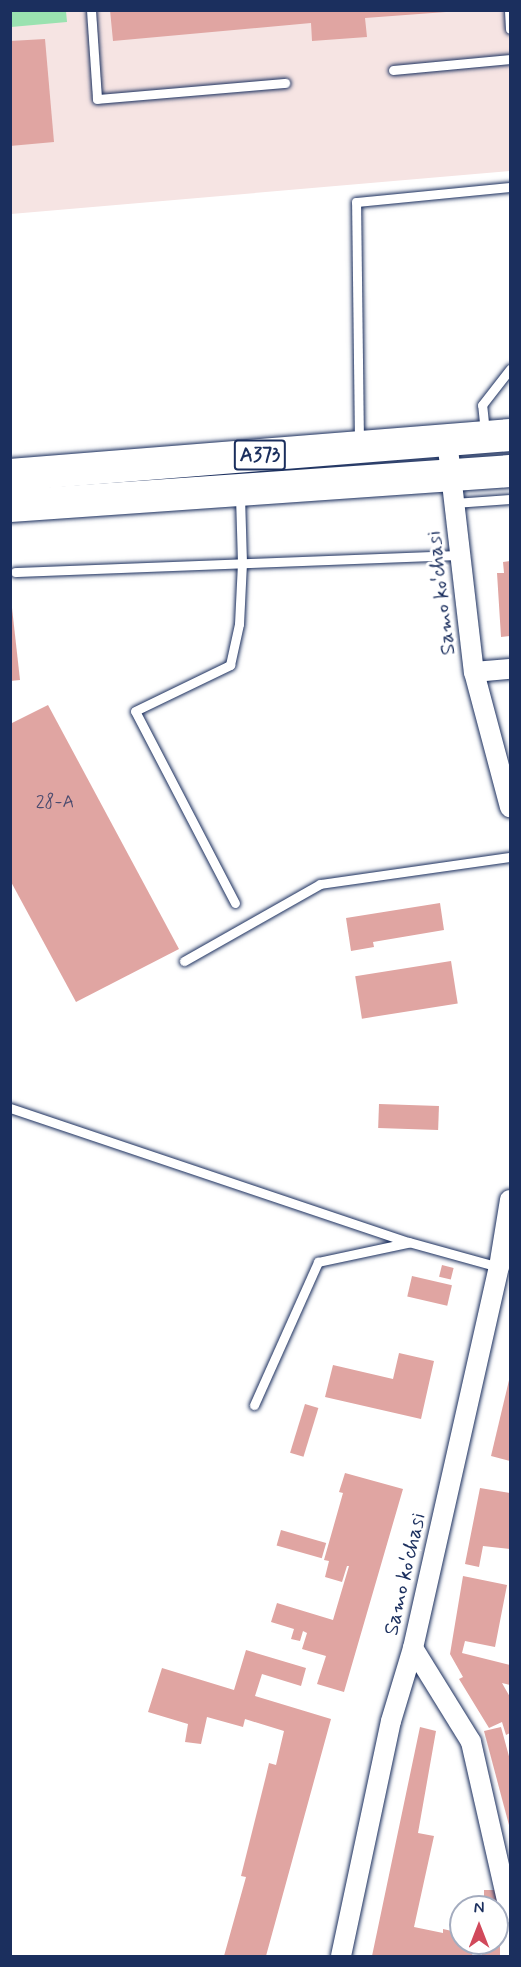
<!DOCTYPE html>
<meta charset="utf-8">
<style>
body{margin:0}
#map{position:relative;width:521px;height:1967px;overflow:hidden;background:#fff;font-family:Mynerve,sans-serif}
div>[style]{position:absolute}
.built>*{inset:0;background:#f6e4e3}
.green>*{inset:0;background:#9ae2b0}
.building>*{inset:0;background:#e0a5a2;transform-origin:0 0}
.roads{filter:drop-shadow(0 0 2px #1b2f5e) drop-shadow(0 0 2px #1b2f5e)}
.service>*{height:9px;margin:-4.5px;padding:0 4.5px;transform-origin:4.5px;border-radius:4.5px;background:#fff}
.minor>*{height:20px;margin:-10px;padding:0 10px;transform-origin:10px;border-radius:10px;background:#fff}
.trunk>*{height:32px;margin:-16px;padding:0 16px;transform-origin:16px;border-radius:16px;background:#fff}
span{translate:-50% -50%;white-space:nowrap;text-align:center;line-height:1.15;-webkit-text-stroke:6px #fff;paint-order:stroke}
.number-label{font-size:18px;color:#4c4c6f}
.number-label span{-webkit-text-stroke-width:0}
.shield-label span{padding:2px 4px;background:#fff;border:2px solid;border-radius:4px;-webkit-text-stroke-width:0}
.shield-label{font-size:20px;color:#1b2f5e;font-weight:700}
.street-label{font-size:21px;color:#1b2f5e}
.frame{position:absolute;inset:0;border:12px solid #1b2f5e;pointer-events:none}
.north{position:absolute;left:449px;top:1895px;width:60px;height:60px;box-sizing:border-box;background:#fff;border:2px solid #a4acbf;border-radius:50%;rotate:0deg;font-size:16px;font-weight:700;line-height:24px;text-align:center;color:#1b2f5e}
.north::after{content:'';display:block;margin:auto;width:21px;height:27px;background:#d1495b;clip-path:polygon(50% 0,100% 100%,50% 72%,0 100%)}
</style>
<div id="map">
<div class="built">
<i style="clip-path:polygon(11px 11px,510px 11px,510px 171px,11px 214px)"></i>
</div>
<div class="green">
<i style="clip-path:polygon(11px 10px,66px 11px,67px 22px,11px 27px)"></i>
</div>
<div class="building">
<i style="clip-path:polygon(110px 10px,446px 10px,446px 12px,365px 18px,367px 37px,312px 41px,311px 23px,113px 41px)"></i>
<i style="clip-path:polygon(45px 39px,54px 142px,10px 146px,10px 41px)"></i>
<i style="clip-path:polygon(510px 561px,510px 636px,501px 637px,497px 573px,504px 573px,503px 562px)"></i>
<i style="clip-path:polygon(10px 590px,20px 680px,10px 681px)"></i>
<i style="clip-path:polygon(48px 705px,179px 949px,76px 1002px,10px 880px,10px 724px)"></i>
<i style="clip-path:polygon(440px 903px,444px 930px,373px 942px,374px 947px,351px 951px,346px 918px)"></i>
<i style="left:451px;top:961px;width:43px;height:97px;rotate:81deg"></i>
<i style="left:379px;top:1104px;width:60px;height:24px;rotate:2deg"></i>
<i style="left:442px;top:1265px;width:12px;height:12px;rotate:14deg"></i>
<i style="left:412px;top:1276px;width:41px;height:21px;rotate:13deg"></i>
<i style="clip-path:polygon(399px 1353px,434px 1361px,421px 1419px,325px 1397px,333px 1365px,393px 1379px)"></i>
<i style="clip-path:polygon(510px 1376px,510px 1461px,491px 1456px)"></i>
<i style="left:305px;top:1404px;width:14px;height:51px;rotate:17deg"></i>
<i style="clip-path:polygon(345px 1473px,403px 1489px,344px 1692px,317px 1684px,326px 1656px,302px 1649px,307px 1633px,303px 1631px,300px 1641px,291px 1639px,294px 1629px,271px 1622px,277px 1603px,333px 1620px,349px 1566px,347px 1566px,342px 1582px,325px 1577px,329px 1561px,324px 1560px,343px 1493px,339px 1492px)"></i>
<i style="clip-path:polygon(480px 1488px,510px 1493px,510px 1549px,483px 1546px,479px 1567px,465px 1564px)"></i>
<i style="left:281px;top:1530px;width:47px;height:16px;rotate:16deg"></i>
<i style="clip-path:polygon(463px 1576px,507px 1585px,495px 1647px,465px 1641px,462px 1653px,510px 1665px,510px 1685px,502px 1683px,510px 1697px,510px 1733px,506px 1735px,502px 1722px,489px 1728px,459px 1679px,463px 1677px,450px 1654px)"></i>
<i style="clip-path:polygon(246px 1650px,306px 1668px,301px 1686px,262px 1674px,255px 1696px,331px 1719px,266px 1956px,224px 1956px,246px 1877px,241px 1876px,266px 1776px,269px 1763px,276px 1765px,284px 1731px,245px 1719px,243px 1727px,207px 1717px,201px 1744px,185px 1742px,188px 1724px,148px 1712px,162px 1668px,234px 1690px)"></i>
<i style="clip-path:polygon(420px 1727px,436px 1731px,418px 1833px,434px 1836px,414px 1927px,443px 1933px,443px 1929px,461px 1933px,461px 1943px,475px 1943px,472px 1956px,372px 1956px)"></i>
<i style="clip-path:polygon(501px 1727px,510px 1760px,510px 1829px,484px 1731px)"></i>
<i style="clip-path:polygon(484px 1890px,500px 1890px,500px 1956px,482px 1956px,481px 1943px,497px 1943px,497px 1907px,484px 1907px)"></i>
</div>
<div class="roads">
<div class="service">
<i style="left:91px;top:10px;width:89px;rotate:86.1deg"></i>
<i style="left:97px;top:99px;width:189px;rotate:-4.9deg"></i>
<i style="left:509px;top:10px;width:19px;rotate:87deg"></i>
<i style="left:393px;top:70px;width:118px;rotate:-5.4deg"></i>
<i style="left:485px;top:432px;width:27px;rotate:-96deg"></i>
<i style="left:482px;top:405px;width:46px;rotate:-52.1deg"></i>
<i style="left:359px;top:442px;width:240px;rotate:-90.7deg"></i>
<i style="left:356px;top:202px;width:155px;rotate:-5.6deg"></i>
<i style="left:454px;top:503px;width:56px;rotate:-4.1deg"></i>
<i style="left:15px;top:572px;width:445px;rotate:-2.2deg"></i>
<i style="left:235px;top:903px;width:216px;rotate:-117.5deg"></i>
<i style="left:135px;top:711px;width:106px;rotate:-25.8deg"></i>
<i style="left:230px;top:665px;width:42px;rotate:-77.6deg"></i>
<i style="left:239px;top:624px;width:61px;rotate:-87.2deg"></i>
<i style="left:242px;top:563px;width:67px;rotate:-91.7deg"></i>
<i style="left:184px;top:961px;width:156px;rotate:-29.5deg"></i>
<i style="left:320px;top:884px;width:192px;rotate:-8.1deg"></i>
<i style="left:10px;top:1108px;width:421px;rotate:18.6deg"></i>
<i style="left:409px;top:1242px;width:93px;rotate:15.5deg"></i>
<i style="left:254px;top:1405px;width:157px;rotate:-65.9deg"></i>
<i style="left:318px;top:1262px;width:91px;rotate:-12.1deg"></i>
</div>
<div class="minor">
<i style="left:447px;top:440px;width:234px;rotate:83.4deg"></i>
<i style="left:474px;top:672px;width:140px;rotate:75.1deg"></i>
<i style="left:474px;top:672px;width:36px;rotate:-5deg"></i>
<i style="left:413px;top:1648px;width:110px;rotate:58.3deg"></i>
<i style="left:471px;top:1742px;width:175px;rotate:77.2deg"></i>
<i style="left:341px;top:1956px;width:240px;rotate:-78deg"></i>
<i style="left:391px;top:1721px;width:76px;rotate:-73.2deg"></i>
<i style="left:413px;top:1648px;width:391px;rotate:-77.3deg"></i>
<i style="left:499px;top:1267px;width:68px;rotate:-80.7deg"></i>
</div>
<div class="trunk">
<i style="left:10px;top:475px;width:502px;rotate:-4.57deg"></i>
<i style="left:10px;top:506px;width:501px;rotate:-4deg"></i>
</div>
</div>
<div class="number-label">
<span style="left:55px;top:802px">28-A</span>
</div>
<div class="shield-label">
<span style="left:260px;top:455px">A373</span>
</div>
<div class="street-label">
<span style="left:441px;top:593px;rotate:-97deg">Samo koʻchasi</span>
<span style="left:405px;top:1574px;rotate:-77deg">Samo koʻchasi</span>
</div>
<div class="frame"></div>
<div class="north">N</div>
</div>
